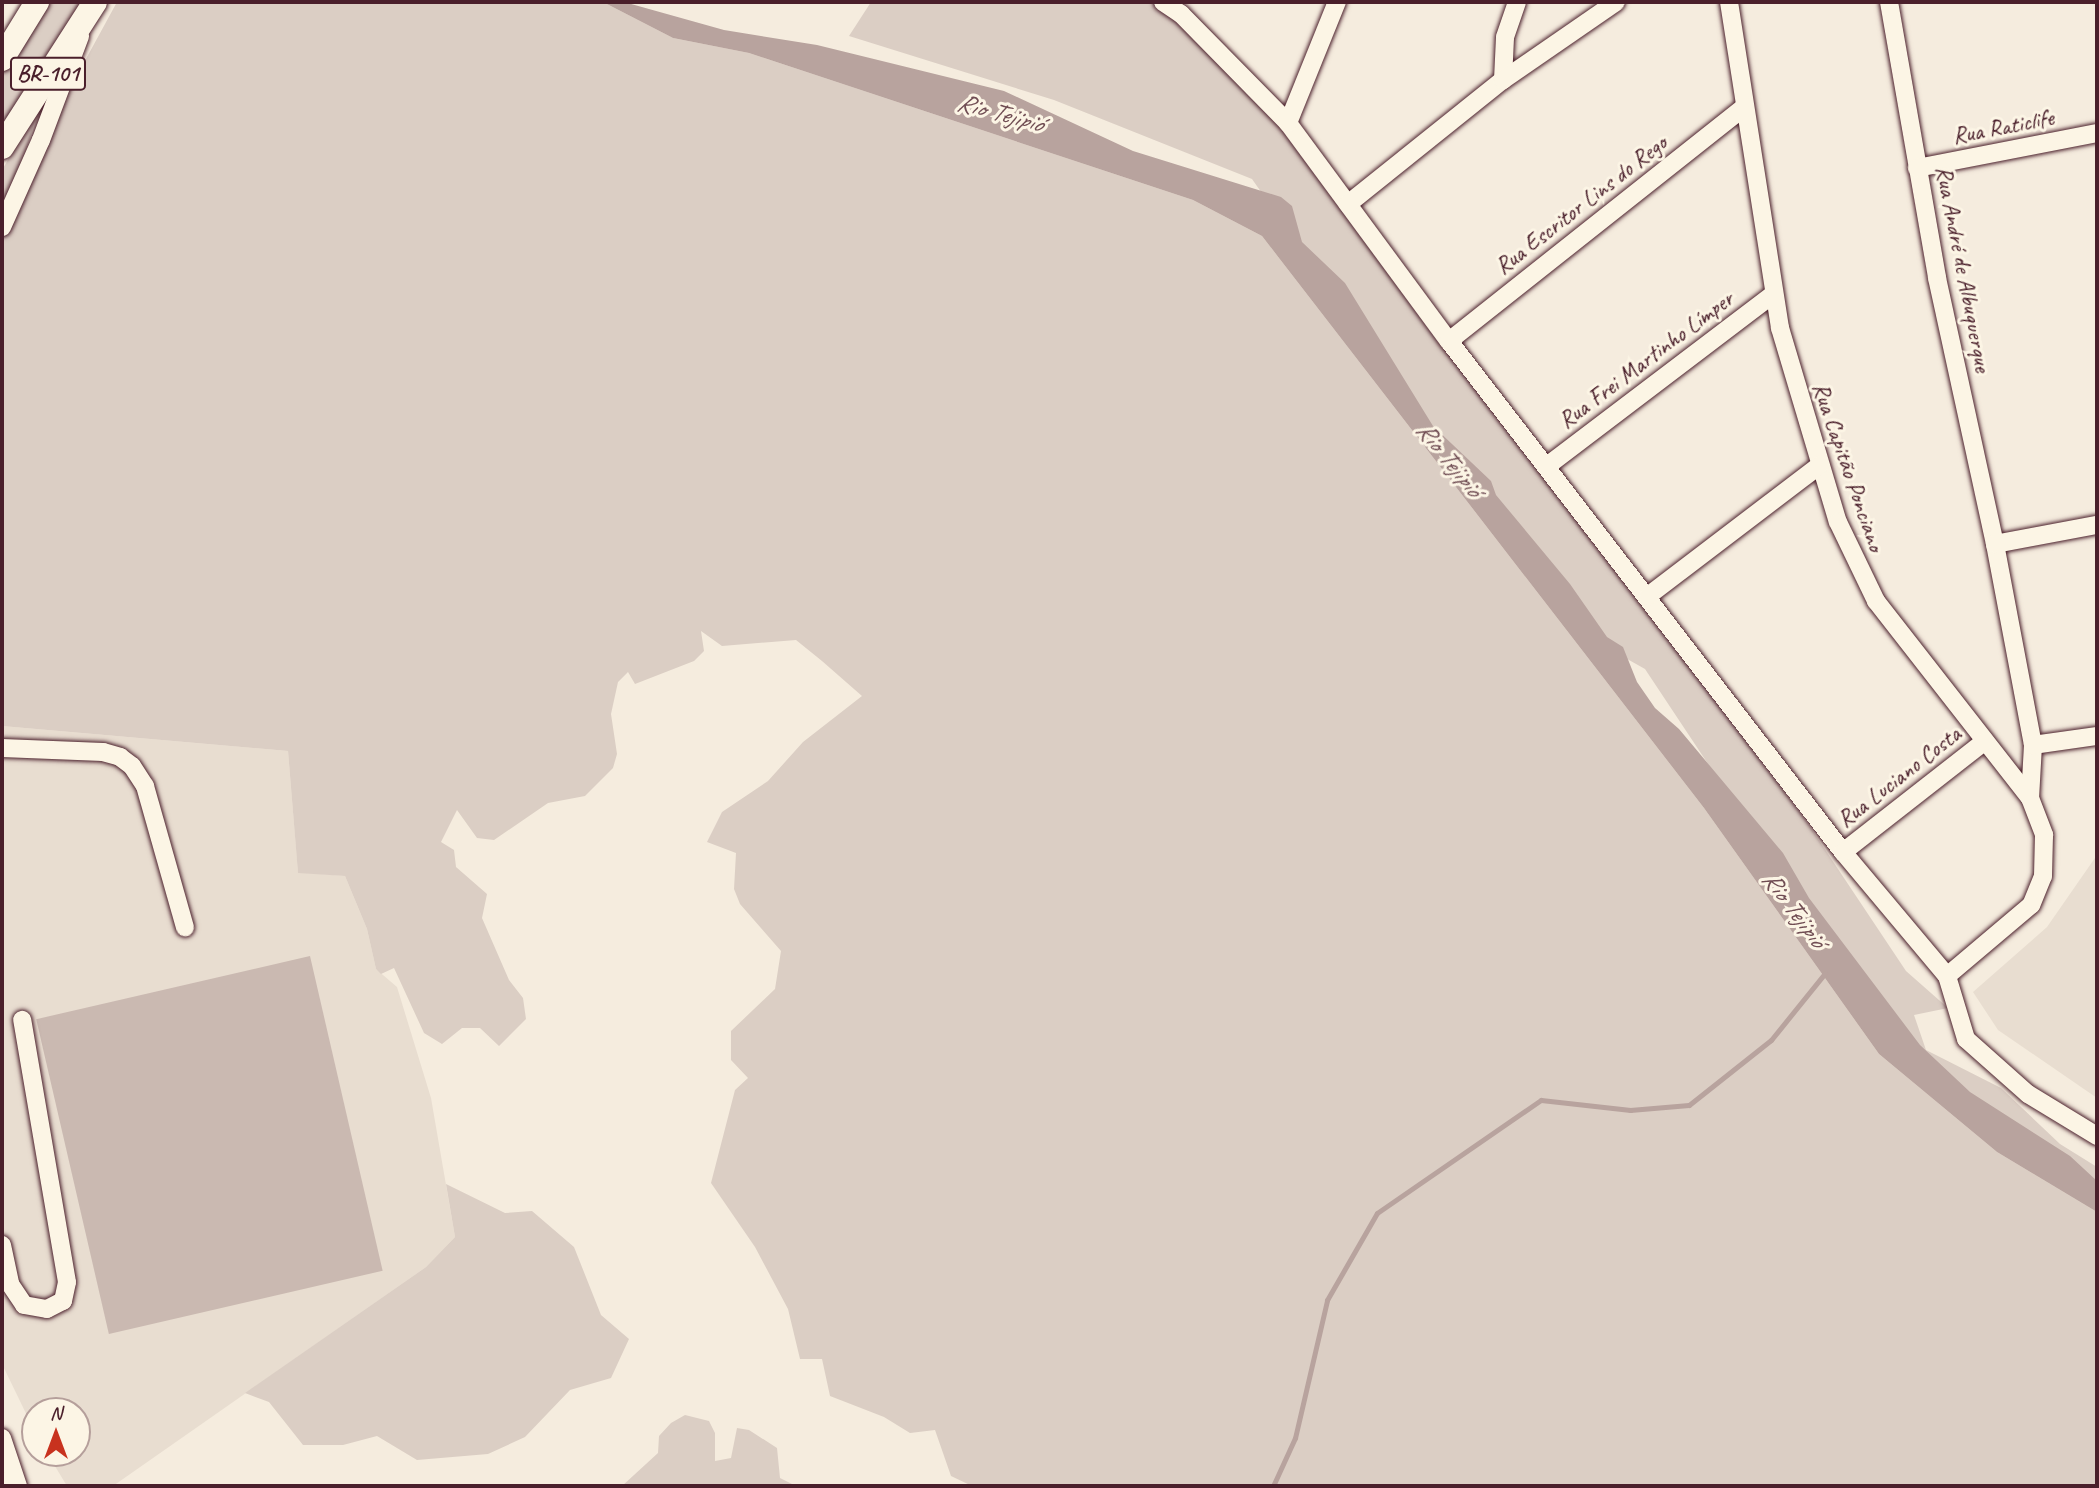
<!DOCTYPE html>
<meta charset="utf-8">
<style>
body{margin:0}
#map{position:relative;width:2099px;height:1488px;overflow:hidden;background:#f5ecde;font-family:Caveat,sans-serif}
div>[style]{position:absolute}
.built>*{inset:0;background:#e8ddd0}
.green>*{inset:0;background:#dbcec4}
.water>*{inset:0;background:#b8a39e}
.stream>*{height:5px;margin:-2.5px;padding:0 2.5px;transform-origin:2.5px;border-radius:2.5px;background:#b8a39e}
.building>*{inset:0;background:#cab9b1;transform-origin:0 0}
.roads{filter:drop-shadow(0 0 2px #4a1f2b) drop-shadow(0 0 2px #4a1f2b)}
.minor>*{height:18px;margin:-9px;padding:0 9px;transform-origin:9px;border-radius:9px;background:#fcf5e5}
.highway>*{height:24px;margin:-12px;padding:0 12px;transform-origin:12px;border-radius:12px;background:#fcf5e5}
span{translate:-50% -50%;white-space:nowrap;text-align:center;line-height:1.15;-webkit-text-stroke:6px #fcf5e5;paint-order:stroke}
.shield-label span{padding:2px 5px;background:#fcf5e5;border:2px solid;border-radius:5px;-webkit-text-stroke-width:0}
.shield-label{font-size:23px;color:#4a1f2b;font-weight:700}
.street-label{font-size:24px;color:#4a1f2b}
.water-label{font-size:26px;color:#704d53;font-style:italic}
.frame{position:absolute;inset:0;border:4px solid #4a1f2b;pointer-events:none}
.north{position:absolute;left:21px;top:1397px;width:70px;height:70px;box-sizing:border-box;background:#fcf5e5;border:2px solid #b59f9b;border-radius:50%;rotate:0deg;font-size:19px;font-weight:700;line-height:28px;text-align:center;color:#4a1f2b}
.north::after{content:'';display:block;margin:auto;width:24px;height:32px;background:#c8321e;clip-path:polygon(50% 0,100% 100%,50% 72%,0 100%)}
</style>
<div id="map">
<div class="built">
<i style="clip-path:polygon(2px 726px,288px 751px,298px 872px,345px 876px,367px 929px,376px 969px,397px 987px,431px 1098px,455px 1237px,426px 1267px,113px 1486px,67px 1486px,47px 1453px,77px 1453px,77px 1411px,35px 1411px,35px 1432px,2px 1364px)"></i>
<i style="clip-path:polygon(2097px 855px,2097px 1098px,1998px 1030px,1973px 992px,2047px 927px)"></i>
</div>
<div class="green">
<i style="clip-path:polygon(48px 2px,86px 2px,2px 137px,2px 73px)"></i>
<i style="clip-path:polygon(117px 2px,603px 2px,673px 38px,749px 53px,1193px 200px,1262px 236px,1704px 808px,1879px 1054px,1997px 1152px,2097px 1212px,2097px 1486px,972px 1486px,951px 1476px,935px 1430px,910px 1433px,884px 1417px,830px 1396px,822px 1359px,800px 1359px,788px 1309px,755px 1247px,711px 1183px,735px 1090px,748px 1078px,731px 1060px,731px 1031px,775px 989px,781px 951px,740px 904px,734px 889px,736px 853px,707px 842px,722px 812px,768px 781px,803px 742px,862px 696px,822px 661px,796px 640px,722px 646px,701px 631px,704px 651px,694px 661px,635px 684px,628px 672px,618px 682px,611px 714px,617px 754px,613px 768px,585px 796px,548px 803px,494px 840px,477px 838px,457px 810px,441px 842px,454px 850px,456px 867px,487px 894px,482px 918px,509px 980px,523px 998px,526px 1019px,499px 1046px,480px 1028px,462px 1028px,442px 1044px,424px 1033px,394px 968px,381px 974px,376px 969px,367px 929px,345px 876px,298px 873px,288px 751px,2px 726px,2px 239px,69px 90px)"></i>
<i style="clip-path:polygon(871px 2px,1155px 2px,1211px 43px,1496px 389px,1725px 714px,1804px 818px,1906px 971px,1948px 1008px,1914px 1015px,1926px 1050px,2001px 1088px,2060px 1144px,2097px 1167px,2097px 1199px,1982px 1123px,1807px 913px,1645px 669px,1604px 646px,1409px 403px,1252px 179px,1054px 100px,849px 36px)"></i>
<i style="clip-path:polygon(39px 106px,22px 165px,2px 219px,2px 170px)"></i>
<i style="clip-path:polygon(446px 1184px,505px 1213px,532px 1211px,574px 1247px,601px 1315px,629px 1339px,611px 1378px,570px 1390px,525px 1437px,488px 1454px,417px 1460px,377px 1436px,343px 1445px,303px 1445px,269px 1402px,245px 1393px,426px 1267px,455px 1237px)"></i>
<i style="clip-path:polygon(685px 1415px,709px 1421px,715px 1433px,715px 1461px,731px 1458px,737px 1428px,749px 1430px,777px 1448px,780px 1478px,796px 1486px,622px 1486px,658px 1453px,659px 1436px,671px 1423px)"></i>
</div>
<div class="water">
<i style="clip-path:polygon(603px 2px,624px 2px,724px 30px,817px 45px,1004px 91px,1133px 151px,1281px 197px,1292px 206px,1302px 242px,1345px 283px,1433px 426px,1491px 481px,1496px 495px,1570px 584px,1607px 637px,1623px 647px,1637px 682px,1655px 708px,1679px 729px,1783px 853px,1809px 898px,1920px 1045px,1970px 1092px,2070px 1156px,2097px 1181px,2097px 1212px,1997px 1152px,1879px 1054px,1704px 808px,1262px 236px,1193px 200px,749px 53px,673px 38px)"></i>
</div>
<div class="stream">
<i style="left:1273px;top:1486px;width:53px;rotate:-65.4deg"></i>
<i style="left:1295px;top:1438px;width:142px;rotate:-76.9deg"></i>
<i style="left:1327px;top:1300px;width:100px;rotate:-60.1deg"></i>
<i style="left:1377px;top:1213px;width:199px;rotate:-34.6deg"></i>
<i style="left:1541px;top:1100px;width:90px;rotate:6.4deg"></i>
<i style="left:1630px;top:1110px;width:59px;rotate:-4.8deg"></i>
<i style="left:1689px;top:1105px;width:105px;rotate:-38.4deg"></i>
<i style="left:1771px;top:1040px;width:86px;rotate:-51.1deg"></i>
</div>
<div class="building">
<i style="left:310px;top:956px;width:323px;height:281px;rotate:77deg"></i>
</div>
<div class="roads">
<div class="minor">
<i style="left:1163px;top:2px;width:22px;rotate:34deg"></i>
<i style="left:1181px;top:14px;width:153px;rotate:45.5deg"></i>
<i style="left:1288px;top:123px;width:271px;rotate:53.6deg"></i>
<i style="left:1449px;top:341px;width:645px;rotate:52.37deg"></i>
<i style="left:1843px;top:852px;width:162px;rotate:50deg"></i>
<i style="left:1947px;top:976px;width:66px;rotate:73.2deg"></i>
<i style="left:1966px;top:1039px;width:83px;rotate:41.6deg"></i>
<i style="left:2028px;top:1094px;width:81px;rotate:31.3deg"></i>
<i style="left:1729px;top:2px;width:330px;rotate:81.1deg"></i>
<i style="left:1780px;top:328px;width:202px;rotate:73.4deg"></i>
<i style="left:1838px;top:522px;width:88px;rotate:64.3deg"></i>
<i style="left:1876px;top:601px;width:250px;rotate:52deg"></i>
<i style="left:2030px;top:798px;width:40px;rotate:69deg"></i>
<i style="left:2044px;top:835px;width:41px;rotate:91.4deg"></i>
<i style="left:2043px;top:876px;width:31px;rotate:112deg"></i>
<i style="left:2031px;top:905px;width:110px;rotate:139.8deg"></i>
<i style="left:1889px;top:2px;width:280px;rotate:80.1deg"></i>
<i style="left:1937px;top:278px;width:272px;rotate:77.7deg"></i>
<i style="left:1995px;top:544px;width:205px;rotate:79.3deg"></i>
<i style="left:2033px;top:745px;width:53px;rotate:93.2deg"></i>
<i style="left:1503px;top:80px;width:43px;rotate:-87.3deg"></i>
<i style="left:1505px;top:37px;width:37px;rotate:-71deg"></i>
<i style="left:1288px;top:123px;width:131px;rotate:-68deg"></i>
<i style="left:1917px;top:168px;width:183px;rotate:-11deg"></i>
<i style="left:1348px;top:204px;width:198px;rotate:-38.7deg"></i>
<i style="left:1503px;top:80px;width:137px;rotate:-34.6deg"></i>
<i style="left:2px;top:227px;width:95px;rotate:-65.9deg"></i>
<i style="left:41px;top:140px;width:111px;rotate:-69.4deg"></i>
<i style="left:1449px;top:341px;width:377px;rotate:-38.4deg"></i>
<i style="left:1547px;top:466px;width:285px;rotate:-37.2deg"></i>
<i style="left:1995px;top:544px;width:104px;rotate:-10.6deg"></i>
<i style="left:1648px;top:596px;width:216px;rotate:-37.3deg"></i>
<i style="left:2033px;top:745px;width:65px;rotate:-8deg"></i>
<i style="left:2px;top:748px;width:101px;rotate:2.3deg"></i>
<i style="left:103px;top:752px;width:18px;rotate:16deg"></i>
<i style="left:120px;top:757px;width:15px;rotate:37deg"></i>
<i style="left:132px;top:766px;width:24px;rotate:57deg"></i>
<i style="left:145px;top:786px;width:147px;rotate:74.2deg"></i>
<i style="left:1843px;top:852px;width:180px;rotate:-38deg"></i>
<i style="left:2px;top:1245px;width:40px;rotate:78deg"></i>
<i style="left:10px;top:1284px;width:25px;rotate:56deg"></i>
<i style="left:24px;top:1305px;width:23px;rotate:10deg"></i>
<i style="left:47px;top:1309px;width:18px;rotate:-27deg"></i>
<i style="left:63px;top:1301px;width:19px;rotate:-78deg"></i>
<i style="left:67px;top:1282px;width:266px;rotate:-99.7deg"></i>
<i style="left:2px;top:1438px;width:51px;rotate:71.6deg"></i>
</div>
<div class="highway">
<i style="left:2px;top:59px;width:67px;rotate:-58.4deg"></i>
<i style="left:2px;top:147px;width:172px;rotate:-57.3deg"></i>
<i style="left:2px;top:1484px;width:2px;rotate:63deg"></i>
</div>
</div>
<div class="shield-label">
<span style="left:48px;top:74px">BR-101</span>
</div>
<div class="street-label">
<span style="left:2003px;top:127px;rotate:-11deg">Rua Raticlife</span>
<span style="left:1581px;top:205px;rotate:-38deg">Rua Escritor Lins do Rego</span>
<span style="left:1963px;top:269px;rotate:79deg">Rua André de Albuquerque</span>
<span style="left:1646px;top:360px;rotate:-37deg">Rua Frei Martinho Límper</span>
<span style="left:1848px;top:467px;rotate:71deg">Rua Capitão Ponciano</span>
<span style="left:1899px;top:777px;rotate:-38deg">Rua Luciano Costa</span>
</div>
<div class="water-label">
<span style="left:1000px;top:113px;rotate:15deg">Rio Tejipió</span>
<span style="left:1449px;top:459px;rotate:51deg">Rio Tejipió</span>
<span style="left:1794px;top:909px;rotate:53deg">Rio Tejipió</span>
</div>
<div class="frame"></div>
<div class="north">N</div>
</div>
